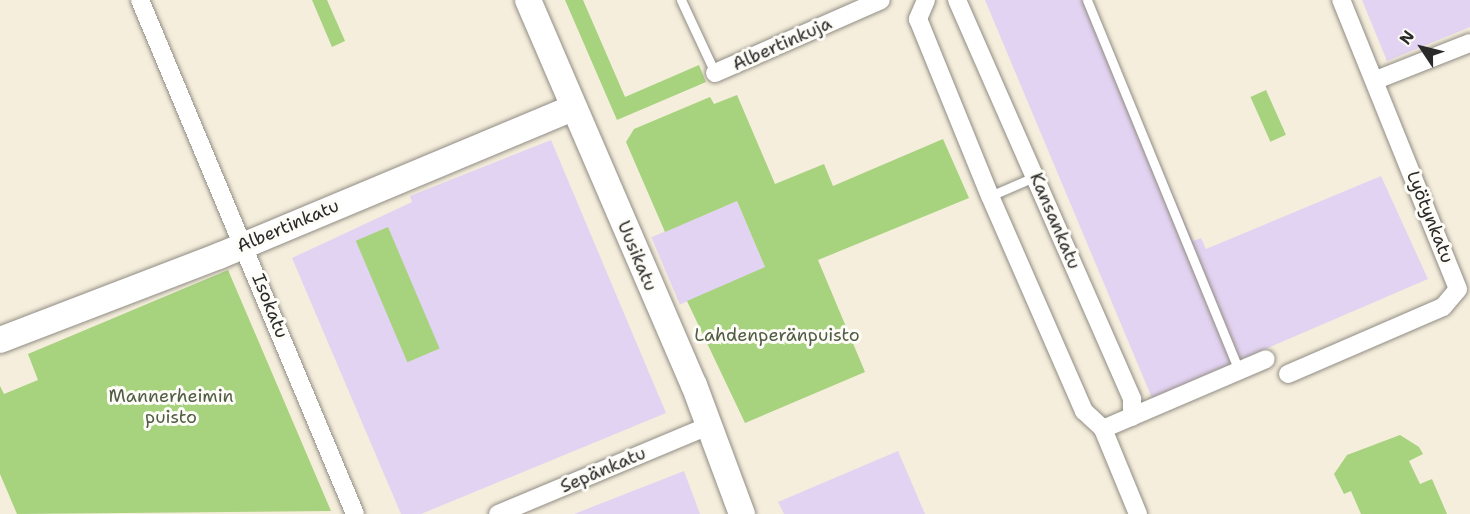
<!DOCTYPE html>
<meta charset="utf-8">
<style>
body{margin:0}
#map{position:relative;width:1470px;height:514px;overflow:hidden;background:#f5eedc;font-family:"Shantell Sans",sans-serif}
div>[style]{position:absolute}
.built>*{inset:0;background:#e3d3f2;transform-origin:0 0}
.green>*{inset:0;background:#a7d27e;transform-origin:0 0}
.roads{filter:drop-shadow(0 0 2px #908c84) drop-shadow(0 0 2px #908c84)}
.service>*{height:9px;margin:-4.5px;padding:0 4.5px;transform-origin:4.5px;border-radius:4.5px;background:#fff}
.minor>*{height:18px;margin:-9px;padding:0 9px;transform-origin:9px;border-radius:9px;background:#fff}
.secondary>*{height:26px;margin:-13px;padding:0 13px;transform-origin:13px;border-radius:13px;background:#fff}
span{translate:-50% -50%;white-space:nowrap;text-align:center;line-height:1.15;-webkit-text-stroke:6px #fdfcf7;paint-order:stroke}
.street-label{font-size:18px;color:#2b2b2b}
.park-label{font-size:18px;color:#505d44}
.north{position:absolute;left:1392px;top:18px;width:60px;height:60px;-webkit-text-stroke:4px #fdfcf7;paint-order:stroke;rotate:305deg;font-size:16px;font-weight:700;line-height:24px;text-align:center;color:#2b2b2b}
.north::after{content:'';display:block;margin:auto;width:21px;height:27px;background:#2b2b2b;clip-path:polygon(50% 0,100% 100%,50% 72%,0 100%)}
</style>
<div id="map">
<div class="built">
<i style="clip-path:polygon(985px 0,1089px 0,1193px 241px,1201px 238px,1206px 249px,1381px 176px,1428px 279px,1152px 398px)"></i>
<i style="clip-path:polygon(1362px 0,1470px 0,1470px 27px,1387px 61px)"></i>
<i style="clip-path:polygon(551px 140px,666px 413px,421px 514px,401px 514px,292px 258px,412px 202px,410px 196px)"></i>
<i style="left:737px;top:201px;width:73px;height:93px;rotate:67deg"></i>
<i style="clip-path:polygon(898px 451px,925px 514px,784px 514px,778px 502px)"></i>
<i style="clip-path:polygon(684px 471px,700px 514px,574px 514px)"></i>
</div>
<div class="green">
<i style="clip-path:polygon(312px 0,327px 0,345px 41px,332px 47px)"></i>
<i style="clip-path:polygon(565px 0,583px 0,625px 97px,699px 65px,706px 82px,617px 120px)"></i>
<i style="left:1266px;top:90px;width:49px;height:17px;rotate:66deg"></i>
<i style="clip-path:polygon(737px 95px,775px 184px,824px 164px,833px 186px,943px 139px,969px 198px,818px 260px,865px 372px,745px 423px,687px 301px,765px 267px,737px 201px,665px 232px,626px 142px,634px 129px,710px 97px,714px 104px)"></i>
<i style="left:388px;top:227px;width:132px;height:35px;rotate:67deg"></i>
<i style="clip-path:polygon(228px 270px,331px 511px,17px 514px,0 474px,0 386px,4px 394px,38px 380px,28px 354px)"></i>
<i style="clip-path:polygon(1400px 435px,1419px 447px,1423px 454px,1409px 461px,1420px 484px,1432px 479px,1447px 514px,1361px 514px,1351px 491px,1344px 494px,1334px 474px,1347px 455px)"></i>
</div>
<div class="roads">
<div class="service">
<i style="left:681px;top:0;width:81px;rotate:65deg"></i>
<i style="left:1087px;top:0;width:401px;rotate:67.7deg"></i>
<i style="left:990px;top:196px;width:50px;rotate:-23.5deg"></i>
</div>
<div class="minor">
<i style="left:140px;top:0;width:557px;rotate:67.3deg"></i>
<i style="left:926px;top:0;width:21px;rotate:113deg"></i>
<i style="left:918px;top:19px;width:191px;rotate:67.9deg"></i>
<i style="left:990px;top:196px;width:235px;rotate:66.4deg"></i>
<i style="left:1084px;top:411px;width:26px;rotate:43deg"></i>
<i style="left:1103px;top:429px;width:92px;rotate:67.6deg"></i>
<i style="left:957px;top:0;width:436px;rotate:66.3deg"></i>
<i style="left:1132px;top:399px;width:18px;rotate:90deg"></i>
<i style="left:715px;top:73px;width:181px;rotate:-23.7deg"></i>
<i style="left:1376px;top:80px;width:101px;rotate:-21.5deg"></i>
<i style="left:1288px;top:374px;width:169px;rotate:-23.4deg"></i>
<i style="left:1443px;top:307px;width:23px;rotate:-50deg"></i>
<i style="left:1458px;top:289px;width:312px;rotate:-112deg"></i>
<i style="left:1103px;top:429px;width:177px;rotate:-23.2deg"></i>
<i style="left:498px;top:514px;width:228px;rotate:-22.7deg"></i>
</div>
<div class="secondary">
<i style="left:528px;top:0;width:419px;rotate:66.7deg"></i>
<i style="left:694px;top:385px;width:138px;rotate:69.6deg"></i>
<i style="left:0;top:340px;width:235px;rotate:-21deg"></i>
<i style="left:219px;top:256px;width:384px;rotate:-22.7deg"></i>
</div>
</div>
<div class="street-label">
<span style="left:782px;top:44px;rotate:-24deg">Albertinkuja</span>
<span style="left:1430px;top:217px;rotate:68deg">Lyötynkatu</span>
<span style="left:1055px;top:221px;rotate:67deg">Kansankatu</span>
<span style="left:288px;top:226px;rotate:-23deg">Albertinkatu</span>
<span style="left:637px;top:256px;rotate:67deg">Uusikatu</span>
<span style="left:270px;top:306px;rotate:68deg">Isokatu</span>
<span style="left:603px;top:470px;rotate:-23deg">Sepänkatu</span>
</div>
<div class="park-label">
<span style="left:777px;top:335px">Lahdenperänpuisto</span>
<span style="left:171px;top:407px">Mannerheimin<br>puisto</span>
</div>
<div class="north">N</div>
</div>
